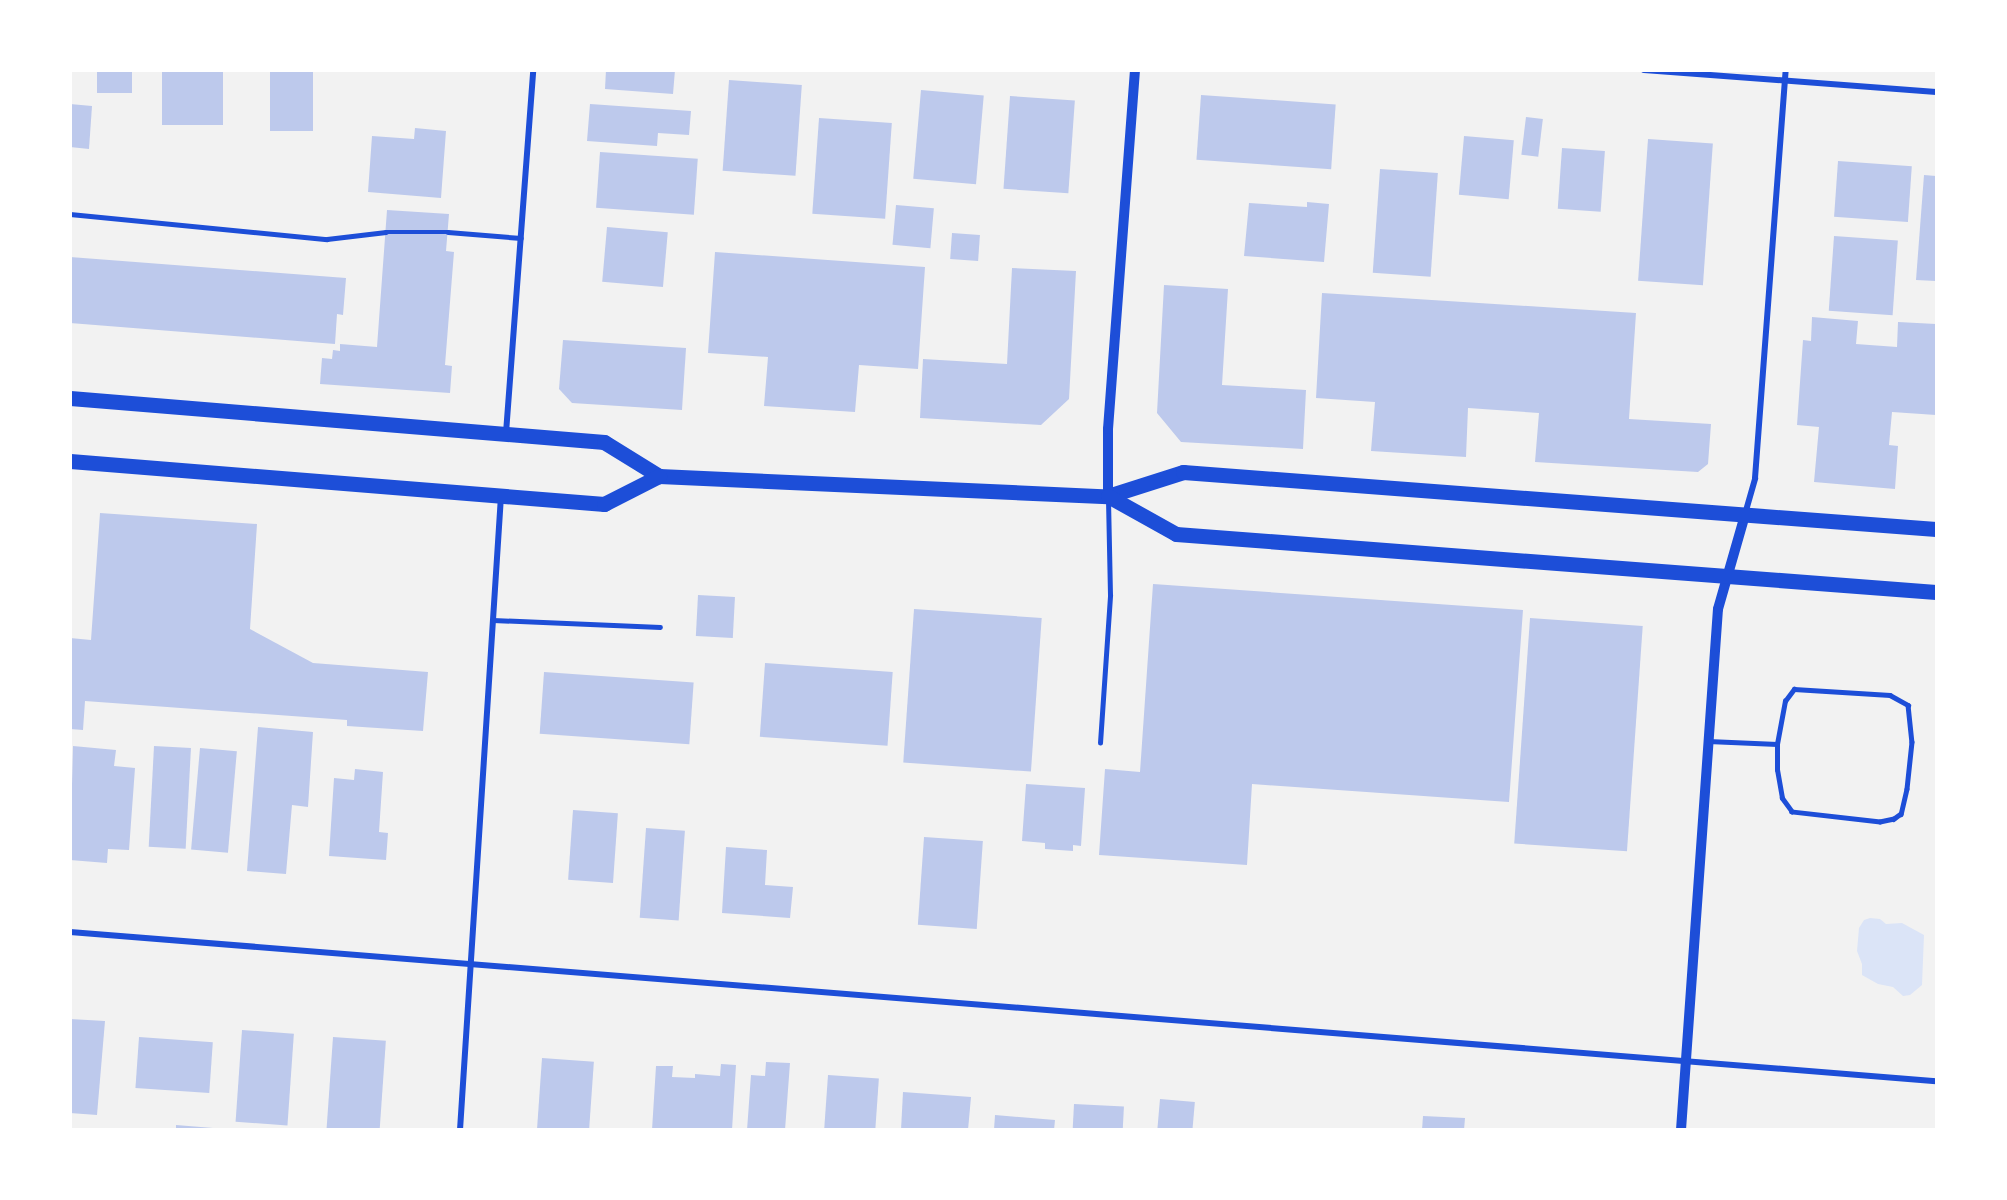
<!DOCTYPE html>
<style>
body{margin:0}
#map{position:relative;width:2007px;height:1200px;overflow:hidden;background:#f2f2f2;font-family:"Sofia Sans Condensed",sans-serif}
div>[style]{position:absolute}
.green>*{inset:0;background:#dbe4f7}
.building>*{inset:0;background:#bdc9ec;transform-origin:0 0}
.service>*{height:4.5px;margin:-2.25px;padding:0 2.25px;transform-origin:2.25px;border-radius:2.25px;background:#1d4ed8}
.minor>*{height:6px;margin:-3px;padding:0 3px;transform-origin:3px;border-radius:3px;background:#1d4ed8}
.tertiary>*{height:10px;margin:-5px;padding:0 5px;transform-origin:5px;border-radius:5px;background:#1d4ed8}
.primary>*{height:15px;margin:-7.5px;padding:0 7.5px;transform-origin:7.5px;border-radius:7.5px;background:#1d4ed8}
span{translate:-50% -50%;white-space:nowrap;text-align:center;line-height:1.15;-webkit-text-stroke:4.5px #fff;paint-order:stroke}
.frame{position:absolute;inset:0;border:72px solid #fff;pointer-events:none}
</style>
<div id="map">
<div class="green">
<i style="clip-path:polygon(1870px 918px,1880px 919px,1886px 924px,1902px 923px,1924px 935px,1922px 985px,1910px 995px,1903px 996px,1893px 987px,1878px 984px,1862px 975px,1862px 964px,1857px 951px,1859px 928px,1864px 920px)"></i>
</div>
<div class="building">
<i style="left:97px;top:70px;width:35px;height:23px"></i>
<i style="left:162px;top:70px;width:61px;height:55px"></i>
<i style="left:270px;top:70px;width:43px;height:61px"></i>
<i style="clip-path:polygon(606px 70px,675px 70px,673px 94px,605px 89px)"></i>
<i style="left:729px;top:80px;width:73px;height:91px;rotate:4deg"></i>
<i style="left:921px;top:90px;width:63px;height:89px;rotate:5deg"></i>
<i style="left:1201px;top:95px;width:135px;height:65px;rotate:4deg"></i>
<i style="left:1010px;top:96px;width:65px;height:93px;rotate:4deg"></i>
<i style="clip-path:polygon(70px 104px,92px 106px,89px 149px,70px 147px)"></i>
<i style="clip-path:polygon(590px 104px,691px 111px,689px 135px,658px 133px,657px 146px,587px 141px)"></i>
<i style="left:1526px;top:117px;width:17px;height:38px;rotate:7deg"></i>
<i style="left:819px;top:118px;width:73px;height:96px;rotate:4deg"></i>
<i style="clip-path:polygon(415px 128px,446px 131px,441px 198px,368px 192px,372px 136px,414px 139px)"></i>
<i style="left:1464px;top:136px;width:50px;height:59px;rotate:5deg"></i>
<i style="left:1648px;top:139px;width:65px;height:142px;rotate:4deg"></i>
<i style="left:1562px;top:148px;width:43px;height:61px;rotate:4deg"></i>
<i style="left:600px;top:152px;width:98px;height:56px;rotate:4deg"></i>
<i style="left:1838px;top:161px;width:74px;height:56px;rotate:4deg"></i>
<i style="left:1380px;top:169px;width:58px;height:104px;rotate:4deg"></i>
<i style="clip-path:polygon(1924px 175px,1936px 176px,1936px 281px,1916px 280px)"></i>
<i style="clip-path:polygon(1307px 202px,1329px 204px,1324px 262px,1244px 256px,1249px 203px,1307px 207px)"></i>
<i style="left:896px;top:205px;width:38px;height:40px;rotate:5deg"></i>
<i style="clip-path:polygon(387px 210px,449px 214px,446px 251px,454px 252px,445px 365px,452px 366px,450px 393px,320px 384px,322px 358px,332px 359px,333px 350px,340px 351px,340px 344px,377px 347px)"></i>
<i style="left:607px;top:227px;width:61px;height:55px;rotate:5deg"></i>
<i style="left:952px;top:233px;width:28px;height:26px;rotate:4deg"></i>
<i style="left:1834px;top:236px;width:64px;height:75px;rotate:4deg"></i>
<i style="clip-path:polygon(715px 252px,925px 267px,918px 369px,859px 365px,855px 412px,764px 406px,768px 357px,708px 353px)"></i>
<i style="clip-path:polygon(70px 257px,346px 278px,343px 315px,337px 314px,335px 344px,70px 323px)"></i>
<i style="clip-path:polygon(1012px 268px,1076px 271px,1069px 399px,1041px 425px,920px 418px,923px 359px,1007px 364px)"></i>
<i style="clip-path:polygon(1164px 285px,1228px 289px,1222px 385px,1306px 390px,1303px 449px,1181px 442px,1157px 413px)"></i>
<i style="clip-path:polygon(1322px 293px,1636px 313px,1629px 419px,1711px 424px,1708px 464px,1698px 472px,1535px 462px,1539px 413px,1468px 408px,1466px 457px,1371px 451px,1375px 402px,1316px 398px)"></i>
<i style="clip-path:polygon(1812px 317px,1858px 321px,1856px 344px,1897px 347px,1898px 322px,1936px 324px,1936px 415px,1892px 412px,1889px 445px,1898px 446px,1895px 489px,1814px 482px,1819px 427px,1797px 425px,1803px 340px,1811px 341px)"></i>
<i style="clip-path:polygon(563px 340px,686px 348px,682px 410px,572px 403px,559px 389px)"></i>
<i style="clip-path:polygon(100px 513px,257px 524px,250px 629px,313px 663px,428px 672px,423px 731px,347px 726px,347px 720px,85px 701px,83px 730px,70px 729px,70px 638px,91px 640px)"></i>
<i style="clip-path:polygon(1153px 584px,1523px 610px,1509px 802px,1252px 784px,1247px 865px,1099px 855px,1105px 769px,1140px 772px)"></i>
<i style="left:698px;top:595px;width:37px;height:41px;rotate:3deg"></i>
<i style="left:914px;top:609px;width:128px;height:154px;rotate:4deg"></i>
<i style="left:1530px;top:618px;width:113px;height:226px;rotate:4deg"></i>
<i style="left:765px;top:663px;width:128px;height:74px;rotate:4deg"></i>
<i style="left:544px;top:672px;width:150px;height:62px;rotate:4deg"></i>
<i style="clip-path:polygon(258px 727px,313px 732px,308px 807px,292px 805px,286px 874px,247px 871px)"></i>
<i style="clip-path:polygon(73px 746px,116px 750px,114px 766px,135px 768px,129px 850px,108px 849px,107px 863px,70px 860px)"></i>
<i style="left:154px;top:746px;width:37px;height:101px;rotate:3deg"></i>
<i style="left:200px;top:748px;width:37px;height:102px;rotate:5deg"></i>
<i style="clip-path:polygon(355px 769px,383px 772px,379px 832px,388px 833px,386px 860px,329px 856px,334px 778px,354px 780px)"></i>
<i style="clip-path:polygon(1026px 784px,1085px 788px,1081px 846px,1073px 845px,1073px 851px,1045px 849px,1045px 843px,1022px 841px)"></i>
<i style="left:573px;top:810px;width:45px;height:70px;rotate:4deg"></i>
<i style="left:646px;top:828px;width:39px;height:90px;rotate:4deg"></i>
<i style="left:924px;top:837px;width:59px;height:88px;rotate:4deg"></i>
<i style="clip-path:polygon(726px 847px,767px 850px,765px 885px,793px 887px,790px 918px,722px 913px)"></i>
<i style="clip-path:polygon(70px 1019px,105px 1021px,97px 1115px,70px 1113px)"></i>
<i style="left:242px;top:1030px;width:52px;height:92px;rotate:4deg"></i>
<i style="left:139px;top:1037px;width:74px;height:51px;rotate:4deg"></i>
<i style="left:333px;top:1037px;width:53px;height:93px;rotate:4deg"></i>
<i style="left:542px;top:1058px;width:52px;height:72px;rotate:4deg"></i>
<i style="clip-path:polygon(766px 1062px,790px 1063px,785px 1130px,747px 1130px,751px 1075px,765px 1076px)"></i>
<i style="clip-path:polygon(721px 1064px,736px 1065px,732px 1130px,652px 1130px,656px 1066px,673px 1066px,672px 1077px,695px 1078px,695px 1074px,720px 1076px)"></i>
<i style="left:828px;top:1075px;width:51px;height:55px;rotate:4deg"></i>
<i style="clip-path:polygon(903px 1092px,971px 1097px,968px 1130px,901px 1130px)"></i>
<i style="left:1160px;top:1099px;width:35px;height:31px;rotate:5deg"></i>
<i style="left:1074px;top:1104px;width:50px;height:26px;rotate:3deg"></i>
<i style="clip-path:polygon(995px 1115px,1055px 1120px,1054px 1130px,994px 1130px)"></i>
<i style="clip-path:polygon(1423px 1116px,1465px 1118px,1464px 1130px,1422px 1130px)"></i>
<i style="clip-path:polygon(176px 1125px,213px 1128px,213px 1130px,176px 1130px)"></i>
</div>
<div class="service">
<i style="left:70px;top:214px;width:258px;rotate:5.6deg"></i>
<i style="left:327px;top:239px;width:59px;rotate:-6.8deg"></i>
<i style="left:386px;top:232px;width:62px"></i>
<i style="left:448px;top:232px;width:73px;rotate:4.7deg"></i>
<i style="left:493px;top:620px;width:167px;rotate:2.4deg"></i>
<i style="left:1794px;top:689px;width:96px;rotate:3.6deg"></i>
<i style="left:1890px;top:695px;width:21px;rotate:29deg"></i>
<i style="left:1908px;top:705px;width:37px;rotate:84deg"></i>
<i style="left:1912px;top:742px;width:47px;rotate:96.1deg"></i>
<i style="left:1907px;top:789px;width:26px;rotate:103deg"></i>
<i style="left:1901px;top:814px;width:9px;rotate:144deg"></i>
<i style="left:1894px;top:819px;width:14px;rotate:168deg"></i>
<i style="left:1880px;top:822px;width:89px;rotate:-173.5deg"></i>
<i style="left:1792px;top:812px;width:17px;rotate:-126deg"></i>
<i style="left:1782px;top:798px;width:28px;rotate:-100deg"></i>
<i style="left:1777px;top:770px;width:26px;rotate:-90deg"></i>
<i style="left:1777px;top:744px;width:44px;rotate:-79.5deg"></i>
<i style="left:1785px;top:701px;width:15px;rotate:-53deg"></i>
<i style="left:1708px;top:741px;width:69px;rotate:2.5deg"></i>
<i style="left:1100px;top:743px;width:148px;rotate:-86.1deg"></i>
<i style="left:1110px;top:595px;width:96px;rotate:-91.2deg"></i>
</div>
<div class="minor">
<i style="left:1644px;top:70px;width:293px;rotate:4.3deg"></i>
<i style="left:506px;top:433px;width:364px;rotate:-85.7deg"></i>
<i style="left:1745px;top:514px;width:37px;rotate:-74deg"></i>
<i style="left:1755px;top:478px;width:409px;rotate:-85.7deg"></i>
<i style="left:70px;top:932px;width:1872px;rotate:4.57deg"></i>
<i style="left:460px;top:1130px;width:635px;rotate:-86.3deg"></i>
</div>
<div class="tertiary">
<i style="left:1108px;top:496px;width:67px;rotate:-90deg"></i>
<i style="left:1108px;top:429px;width:360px;rotate:-85.7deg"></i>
<i style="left:1681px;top:1130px;width:522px;rotate:-85.94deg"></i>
<i style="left:1718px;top:609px;width:98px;rotate:-74deg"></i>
</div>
<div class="primary">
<i style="left:70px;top:398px;width:536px;rotate:4.71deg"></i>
<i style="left:604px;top:442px;width:65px;rotate:31.7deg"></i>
<i style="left:659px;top:476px;width:449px;rotate:2.6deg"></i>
<i style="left:1108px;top:496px;width:79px;rotate:-17.7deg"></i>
<i style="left:1183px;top:472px;width:755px;rotate:4.33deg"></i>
<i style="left:70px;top:461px;width:536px;rotate:4.6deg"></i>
<i style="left:604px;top:504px;width:62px;rotate:-27deg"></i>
<i style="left:1108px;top:496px;width:78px;rotate:29.2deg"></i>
<i style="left:1176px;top:534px;width:762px;rotate:4.36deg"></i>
</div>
<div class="frame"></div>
</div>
